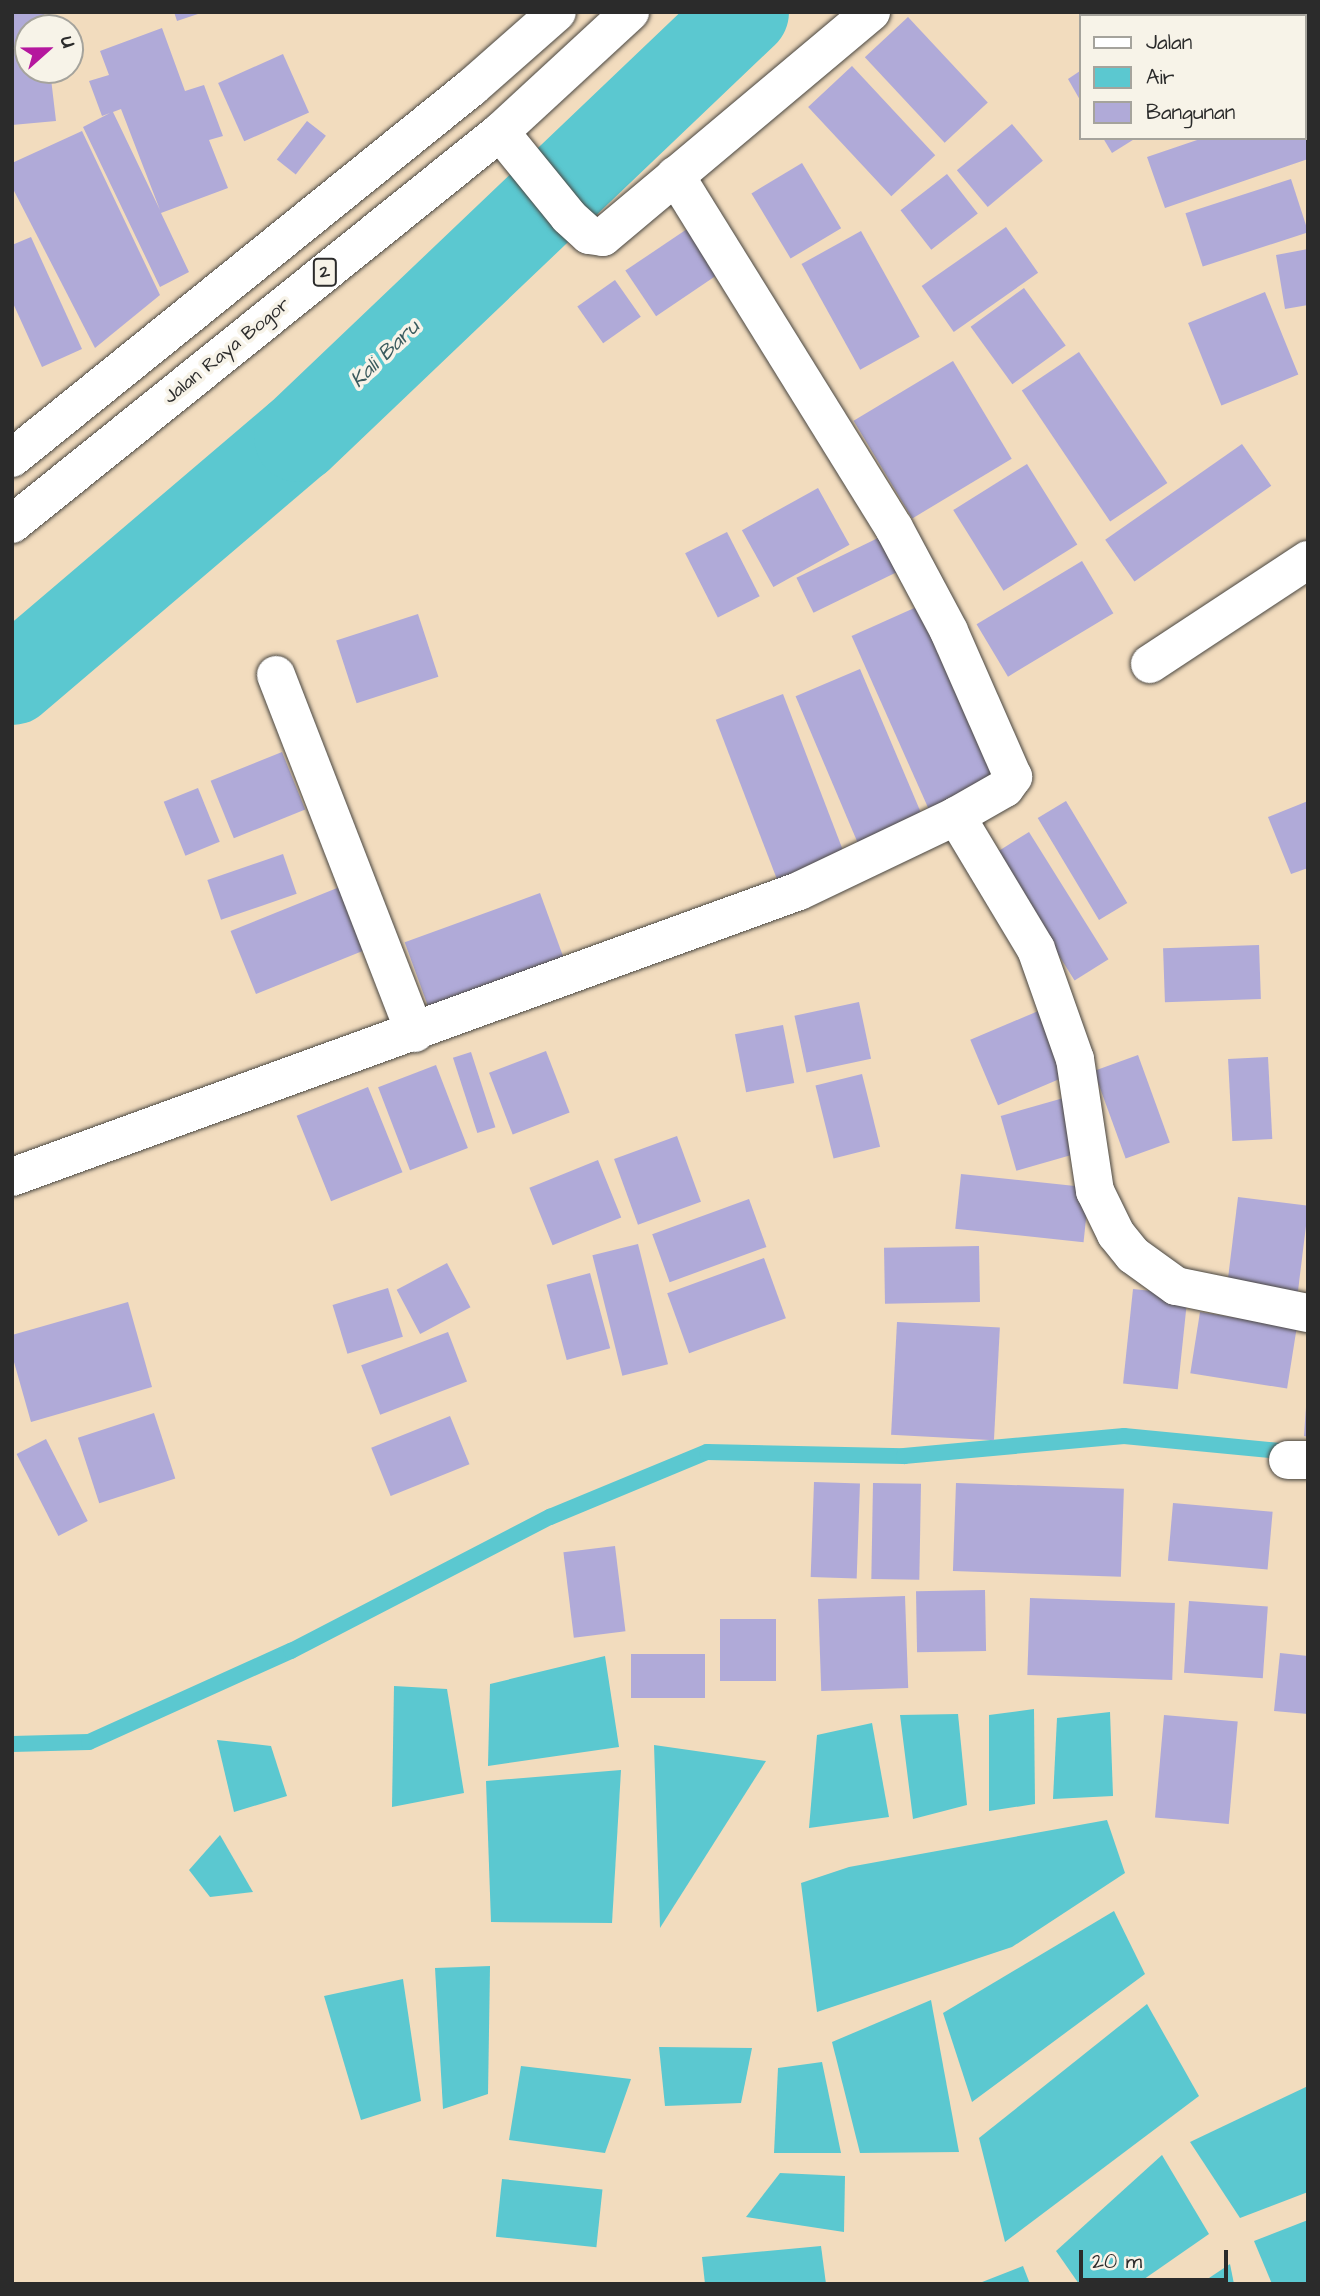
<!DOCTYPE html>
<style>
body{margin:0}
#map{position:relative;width:1320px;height:2296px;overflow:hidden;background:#f2dcbe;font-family:"Architects Daughter",sans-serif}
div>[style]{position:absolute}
.water>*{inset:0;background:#5bc8d0;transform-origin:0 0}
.stream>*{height:16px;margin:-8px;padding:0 8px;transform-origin:8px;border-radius:8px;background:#5bc8d0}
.river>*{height:89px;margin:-44.5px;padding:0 44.5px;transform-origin:44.5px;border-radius:44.5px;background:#5bc8d0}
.building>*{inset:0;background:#b0aad8;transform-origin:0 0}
.roads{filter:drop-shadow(0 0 2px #494641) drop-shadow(0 0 2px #494641)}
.minor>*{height:38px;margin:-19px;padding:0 19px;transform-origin:19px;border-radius:19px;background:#fff}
.highway>*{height:38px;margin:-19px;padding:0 19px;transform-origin:19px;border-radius:19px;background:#fff}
span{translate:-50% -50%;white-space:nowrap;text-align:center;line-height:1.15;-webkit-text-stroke:7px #f7f3e8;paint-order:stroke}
.shield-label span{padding:2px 5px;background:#f7f3e8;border:2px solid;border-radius:5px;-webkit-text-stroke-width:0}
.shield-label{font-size:18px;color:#2b2b2b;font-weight:700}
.street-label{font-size:19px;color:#2b2b2b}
.water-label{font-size:21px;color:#395a5d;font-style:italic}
.frame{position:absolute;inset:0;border:14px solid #2b2b2b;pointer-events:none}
.legend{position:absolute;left:1079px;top:14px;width:228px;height:126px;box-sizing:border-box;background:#f7f3e8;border:2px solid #a5a39c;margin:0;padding:9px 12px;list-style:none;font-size:21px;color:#2b2b2b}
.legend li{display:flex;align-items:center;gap:14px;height:35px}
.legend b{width:35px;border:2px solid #a5a39c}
.north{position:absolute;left:14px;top:14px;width:70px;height:70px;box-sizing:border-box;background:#f7f3e8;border:2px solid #a5a39c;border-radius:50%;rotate:69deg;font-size:19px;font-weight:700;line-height:28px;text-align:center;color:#2b2b2b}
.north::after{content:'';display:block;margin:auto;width:24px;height:32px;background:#b5179e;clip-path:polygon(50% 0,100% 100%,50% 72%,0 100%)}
.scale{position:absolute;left:1079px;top:2250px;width:149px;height:32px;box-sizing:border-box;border:4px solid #2b2b2b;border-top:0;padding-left:9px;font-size:21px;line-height:24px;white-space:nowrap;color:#2b2b2b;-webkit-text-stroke:5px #f7f3e8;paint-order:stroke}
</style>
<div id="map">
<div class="water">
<i style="clip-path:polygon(605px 1656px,619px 1747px,488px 1766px,490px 1684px)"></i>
<i style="clip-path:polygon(394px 1686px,447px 1689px,464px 1793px,392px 1807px)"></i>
<i style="clip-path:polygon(1034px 1709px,1035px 1804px,989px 1811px,989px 1715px)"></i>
<i style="clip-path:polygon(1110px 1712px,1113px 1796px,1053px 1799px,1057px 1718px)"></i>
<i style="clip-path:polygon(958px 1714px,967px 1805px,913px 1819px,900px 1715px)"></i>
<i style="clip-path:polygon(872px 1723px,889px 1817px,809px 1828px,817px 1735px)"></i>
<i style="clip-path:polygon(217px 1740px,271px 1746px,287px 1796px,234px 1812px)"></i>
<i style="clip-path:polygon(654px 1745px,766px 1761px,660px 1928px)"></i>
<i style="clip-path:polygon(621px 1770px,612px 1923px,491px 1922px,486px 1781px)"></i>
<i style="clip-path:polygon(1107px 1820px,1125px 1873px,1012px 1947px,817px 2012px,801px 1883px,849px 1867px)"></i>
<i style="clip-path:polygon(220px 1835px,253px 1892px,210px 1897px,189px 1870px)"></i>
<i style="clip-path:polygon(1114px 1911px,1145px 1974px,972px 2102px,943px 2013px)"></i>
<i style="clip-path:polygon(490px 1966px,488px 2094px,443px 2109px,435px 1968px)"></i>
<i style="clip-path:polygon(403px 1979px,421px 2101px,361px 2120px,324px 1996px)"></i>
<i style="clip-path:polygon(931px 2000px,959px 2152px,860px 2153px,832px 2042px)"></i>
<i style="clip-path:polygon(1147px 2004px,1199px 2096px,1005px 2242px,979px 2138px)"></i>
<i style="clip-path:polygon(659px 2047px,752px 2048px,741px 2103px,665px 2106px)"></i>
<i style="clip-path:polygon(822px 2062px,841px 2153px,774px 2153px,778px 2068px)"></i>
<i style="clip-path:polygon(521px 2066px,631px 2079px,605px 2153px,509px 2140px)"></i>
<i style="clip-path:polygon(1308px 2086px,1308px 2192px,1240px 2218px,1190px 2142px)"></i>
<i style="clip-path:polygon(1162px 2155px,1209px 2234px,1137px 2284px,1079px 2284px,1056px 2251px)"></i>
<i style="clip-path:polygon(780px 2173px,845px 2176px,844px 2232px,746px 2217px)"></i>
<i style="left:502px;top:2179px;width:101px;height:58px;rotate:6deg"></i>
<i style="clip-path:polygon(1308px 2220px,1308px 2284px,1272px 2284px,1254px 2241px)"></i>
<i style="clip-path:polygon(821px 2246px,826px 2284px,705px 2284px,702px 2257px)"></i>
<i style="clip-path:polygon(1230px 2264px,1234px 2284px,1200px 2284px)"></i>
<i style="clip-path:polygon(1023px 2266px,1030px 2284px,977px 2284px)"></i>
</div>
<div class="stream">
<i style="left:12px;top:1744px;width:77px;rotate:-1.5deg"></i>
<i style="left:89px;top:1742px;width:222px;rotate:-24.3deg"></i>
<i style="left:291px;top:1651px;width:292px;rotate:-27.4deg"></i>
<i style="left:550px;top:1517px;width:170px;rotate:-22.5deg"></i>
<i style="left:707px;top:1452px;width:197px;rotate:1.2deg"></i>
<i style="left:904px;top:1456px;width:221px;rotate:-5.2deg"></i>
<i style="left:1124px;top:1436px;width:167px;rotate:5.5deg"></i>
</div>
<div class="river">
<i style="left:12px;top:680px;width:375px;rotate:-40.4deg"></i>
<i style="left:298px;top:437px;width:616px;rotate:-43.62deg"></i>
</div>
<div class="building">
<i style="clip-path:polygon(12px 12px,44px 12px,46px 28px,28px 28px,28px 70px,50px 70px,56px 121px,12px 125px)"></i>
<i style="clip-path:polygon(174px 12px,201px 12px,201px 13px,177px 21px)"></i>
<i style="left:1116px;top:12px;width:79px;height:4px"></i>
<i style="left:908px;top:17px;width:117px;height:59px;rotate:47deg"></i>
<i style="clip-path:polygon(evenodd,162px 28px,185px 91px,204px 85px,223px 136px,209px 140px,228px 188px,161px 213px,189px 272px,160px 287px,83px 127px,110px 113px,102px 116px,89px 81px,109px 75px,100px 51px,162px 28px,121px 109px,160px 210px,113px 112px,121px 109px)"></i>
<i style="left:283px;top:54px;width:64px;height:71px;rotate:66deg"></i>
<i style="left:852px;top:66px;width:122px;height:60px;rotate:47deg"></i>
<i style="clip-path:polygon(1080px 71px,1080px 100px,1068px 79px)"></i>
<i style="clip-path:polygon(1308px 103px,1308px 159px,1165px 208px,1147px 157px,1203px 138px,1304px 138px)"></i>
<i style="left:307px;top:121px;width:24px;height:49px;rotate:38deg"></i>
<i style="left:1012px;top:124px;width:48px;height:72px;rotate:50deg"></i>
<i style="clip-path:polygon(82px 131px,160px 295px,95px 348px,12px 187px,12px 163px)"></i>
<i style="clip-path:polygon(1103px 138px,1136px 138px,1112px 153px)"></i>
<i style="left:802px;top:163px;width:76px;height:59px;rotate:59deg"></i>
<i style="left:947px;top:174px;width:50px;height:59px;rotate:52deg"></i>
<i style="left:1291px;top:179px;width:56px;height:111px;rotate:72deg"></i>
<i style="left:690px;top:227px;width:55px;height:78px;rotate:56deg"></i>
<i style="left:1006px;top:227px;width:56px;height:103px;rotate:55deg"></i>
<i style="left:861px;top:231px;width:121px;height:68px;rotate:61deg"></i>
<i style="clip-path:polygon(31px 237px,82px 349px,42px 367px,12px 301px,12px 245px)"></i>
<i style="clip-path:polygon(1308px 249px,1308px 305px,1285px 309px,1276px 255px)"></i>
<i style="left:615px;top:280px;width:45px;height:46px;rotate:55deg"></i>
<i style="left:1024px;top:288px;width:71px;height:66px;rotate:54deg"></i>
<i style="left:1265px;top:292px;width:89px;height:83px;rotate:68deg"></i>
<i style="left:1079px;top:352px;width:158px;height:69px;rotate:56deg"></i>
<i style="left:953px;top:361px;width:114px;height:116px;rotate:59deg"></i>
<i style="left:1242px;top:444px;width:51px;height:167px;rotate:55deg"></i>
<i style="left:1027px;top:464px;width:95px;height:87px;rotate:58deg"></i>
<i style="left:818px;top:488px;width:65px;height:87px;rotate:61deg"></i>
<i style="left:727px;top:532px;width:72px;height:47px;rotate:63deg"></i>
<i style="left:880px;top:537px;width:39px;height:93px;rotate:64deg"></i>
<i style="left:1082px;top:561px;width:61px;height:123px;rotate:59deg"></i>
<i style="left:921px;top:605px;width:192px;height:76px;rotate:66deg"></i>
<i style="left:418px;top:614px;width:66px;height:86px;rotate:72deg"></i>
<i style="left:860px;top:669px;width:165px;height:70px;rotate:67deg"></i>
<i style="left:783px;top:694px;width:175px;height:72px;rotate:69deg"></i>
<i style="left:282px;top:752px;width:62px;height:77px;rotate:68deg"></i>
<i style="left:198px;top:788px;width:58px;height:37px;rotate:68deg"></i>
<i style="left:1066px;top:801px;width:119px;height:33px;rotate:59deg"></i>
<i style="clip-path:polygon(1308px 801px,1308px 868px,1291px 874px,1268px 817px)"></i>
<i style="left:1029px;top:832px;width:150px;height:40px;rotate:58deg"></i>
<i style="left:283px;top:854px;width:42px;height:80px;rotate:71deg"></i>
<i style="left:352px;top:882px;width:68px;height:131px;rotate:68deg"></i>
<i style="left:540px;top:893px;width:74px;height:144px;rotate:70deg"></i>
<i style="left:1259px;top:945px;width:54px;height:96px;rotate:88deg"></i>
<i style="left:859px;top:1002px;width:58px;height:66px;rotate:78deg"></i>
<i style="left:1043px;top:1009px;width:71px;height:79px;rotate:67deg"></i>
<i style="left:783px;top:1025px;width:59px;height:49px;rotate:79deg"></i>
<i style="left:546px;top:1051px;width:66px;height:61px;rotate:69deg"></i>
<i style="left:471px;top:1052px;width:79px;height:19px;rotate:72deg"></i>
<i style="left:1138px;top:1055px;width:93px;height:47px;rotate:70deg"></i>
<i style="left:1268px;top:1057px;width:82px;height:40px;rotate:87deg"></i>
<i style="left:436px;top:1065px;width:89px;height:62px;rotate:69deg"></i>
<i style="left:862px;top:1074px;width:75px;height:48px;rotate:76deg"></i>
<i style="left:368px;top:1087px;width:92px;height:77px;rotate:68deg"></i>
<i style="left:1067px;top:1097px;width:57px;height:69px;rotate:74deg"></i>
<i style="left:677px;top:1136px;width:70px;height:67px;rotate:70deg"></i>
<i style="left:598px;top:1160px;width:62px;height:74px;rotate:68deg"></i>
<i style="left:961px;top:1174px;width:129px;height:55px;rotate:6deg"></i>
<i style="left:1238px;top:1197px;width:71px;height:91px;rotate:7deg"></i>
<i style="left:749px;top:1199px;width:51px;height:103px;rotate:70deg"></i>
<i style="left:638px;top:1244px;width:124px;height:47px;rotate:76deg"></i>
<i style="left:979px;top:1246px;width:56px;height:95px;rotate:89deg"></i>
<i style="left:764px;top:1258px;width:64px;height:103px;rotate:70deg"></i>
<i style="left:447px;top:1263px;width:50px;height:57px;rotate:62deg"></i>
<i style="left:590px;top:1273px;width:78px;height:45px;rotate:75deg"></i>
<i style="left:388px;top:1288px;width:51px;height:58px;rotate:73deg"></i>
<i style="left:1133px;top:1289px;width:55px;height:95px;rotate:6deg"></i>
<i style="clip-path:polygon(128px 1302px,152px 1387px,31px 1422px,12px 1355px,12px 1335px)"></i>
<i style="left:1200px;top:1312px;width:98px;height:62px;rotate:9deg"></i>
<i style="left:897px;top:1322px;width:103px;height:113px;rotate:3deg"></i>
<i style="left:448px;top:1332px;width:53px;height:93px;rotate:69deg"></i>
<i style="clip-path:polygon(1306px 1407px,1308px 1407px,1308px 1437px,1304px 1436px)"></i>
<i style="left:154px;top:1413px;width:69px;height:80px;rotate:72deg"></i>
<i style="left:450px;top:1416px;width:52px;height:85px;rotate:68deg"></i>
<i style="left:46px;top:1439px;width:92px;height:33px;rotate:63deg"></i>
<i style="left:814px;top:1482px;width:46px;height:95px;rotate:2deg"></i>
<i style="left:873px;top:1483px;width:48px;height:96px;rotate:1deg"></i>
<i style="left:956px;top:1483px;width:168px;height:88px;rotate:2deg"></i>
<i style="left:1173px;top:1503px;width:100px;height:58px;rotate:5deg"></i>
<i style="left:615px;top:1546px;width:86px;height:52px;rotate:83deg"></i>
<i style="left:985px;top:1590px;width:61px;height:69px;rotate:89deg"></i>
<i style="left:905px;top:1596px;width:92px;height:87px;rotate:88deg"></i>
<i style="left:1030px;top:1598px;width:145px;height:77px;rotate:2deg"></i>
<i style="left:1189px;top:1601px;width:79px;height:72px;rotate:4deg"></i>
<i style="left:720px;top:1619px;width:56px;height:62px"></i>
<i style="clip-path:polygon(1280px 1653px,1308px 1656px,1308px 1714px,1274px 1711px)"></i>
<i style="left:631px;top:1654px;width:74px;height:44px"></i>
<i style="left:1164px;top:1715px;width:74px;height:103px;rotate:5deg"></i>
</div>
<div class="roads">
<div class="minor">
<i style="left:1304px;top:27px;width:6px;rotate:51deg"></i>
<i style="left:500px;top:132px;width:109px;rotate:50.9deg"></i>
<i style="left:569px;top:217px;width:27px;rotate:42deg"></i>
<i style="left:589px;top:235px;width:14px;rotate:8deg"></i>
<i style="left:603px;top:237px;width:350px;rotate:-40deg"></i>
<i style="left:1150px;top:664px;width:189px;rotate:-33.4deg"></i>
<i style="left:276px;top:675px;width:384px;rotate:68.8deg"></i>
<i style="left:956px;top:816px;width:155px;rotate:59deg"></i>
<i style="left:1036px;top:949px;width:117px;rotate:70.5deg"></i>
<i style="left:1075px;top:1059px;width:134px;rotate:81.4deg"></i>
<i style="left:1095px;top:1191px;width:48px;rotate:64deg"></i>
<i style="left:1116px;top:1234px;width:27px;rotate:51deg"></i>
<i style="left:1133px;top:1255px;width:53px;rotate:35.8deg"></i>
<i style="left:1176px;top:1286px;width:135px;rotate:11.6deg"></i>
<i style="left:12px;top:1177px;width:837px;rotate:-19.97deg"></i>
<i style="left:799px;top:891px;width:174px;rotate:-25.5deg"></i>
<i style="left:956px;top:816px;width:56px;rotate:-29.7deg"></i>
<i style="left:1005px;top:788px;width:14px;rotate:-54deg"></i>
<i style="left:1013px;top:777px;width:159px;rotate:-113.7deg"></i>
<i style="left:949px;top:631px;width:117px;rotate:-118.1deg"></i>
<i style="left:894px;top:528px;width:415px;rotate:-121.8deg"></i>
<i style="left:1288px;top:1460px;width:20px"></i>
</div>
<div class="highway">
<i style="left:12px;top:458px;width:591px;rotate:-38.89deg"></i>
<i style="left:472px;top:87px;width:113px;rotate:-41.4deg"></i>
<i style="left:12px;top:524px;width:626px;rotate:-38.77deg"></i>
<i style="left:500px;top:132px;width:177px;rotate:-42.7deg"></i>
</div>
</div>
<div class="shield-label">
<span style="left:325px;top:272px">2</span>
</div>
<div class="street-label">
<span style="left:227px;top:351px;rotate:-39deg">Jalan Raya Bogor</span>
</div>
<div class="water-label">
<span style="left:385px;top:354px;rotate:-44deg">Kali Baru</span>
</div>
<div class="frame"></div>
<ul class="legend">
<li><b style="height:9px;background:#fff"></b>Jalan</li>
<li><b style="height:19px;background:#5bc8d0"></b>Air</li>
<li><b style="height:19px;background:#b0aad8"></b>Bangunan</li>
</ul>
<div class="north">U</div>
<div class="scale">20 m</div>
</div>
